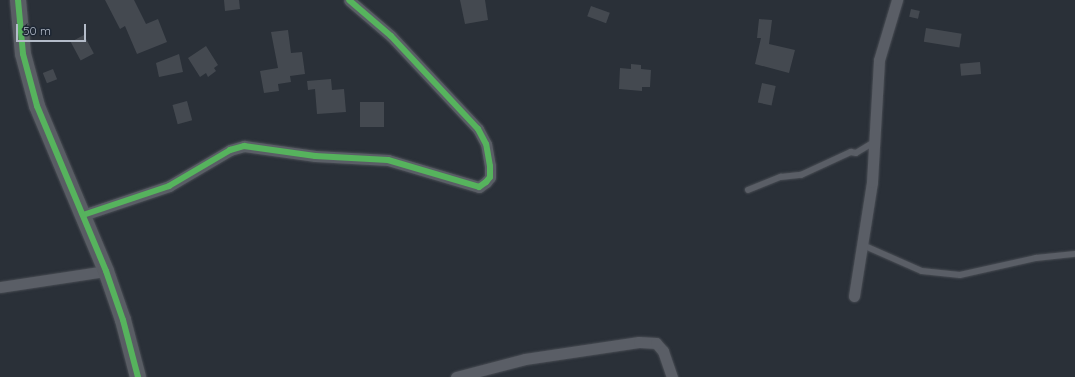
<!DOCTYPE html>
<style>
body{margin:0}
#map{position:relative;width:1075px;height:377px;overflow:hidden;background:#2a3038;font-family:Quicksand,sans-serif}
div>[style]{position:absolute}
.building>*{inset:0;background:#444950;transform-origin:0 0}
.roads{filter:drop-shadow(0 0 1px #484c53) drop-shadow(0 0 1px #484c53)}
.lane>*{height:5.5px;margin:-2.75px;padding:0 2.75px;transform-origin:2.75px;border-radius:2.75px;background:#5a5e66}
.street>*{height:11px;margin:-5.5px;padding:0 5.5px;transform-origin:5.5px;border-radius:5.5px;background:#5a5e66}
.secondary>*{height:16px;margin:-8px;padding:0 8px;transform-origin:8px;border-radius:8px;background:#595d64}
.cycleway>*{height:6px;margin:-3px;padding:0 3px;transform-origin:3px;border-radius:3px;background:#56b35d}
span{translate:-50% -50%;white-space:nowrap;text-align:center;line-height:1.15;-webkit-text-stroke:3px #1d2633;paint-order:stroke}
.scale{position:absolute;left:16px;top:24px;width:70px;height:18px;box-sizing:border-box;border:2px solid #b4bcc9;border-top:0;padding-left:5px;font-size:12px;line-height:14px;white-space:nowrap;color:#b4bcc9;-webkit-text-stroke:3px #1d2633;paint-order:stroke}
</style>
<div id="map">
<div class="building">
<i style="clip-path:polygon(105px 0,134px 0,146px 24px,158px 19px,167px 42px,137px 54px,125px 26px,120px 29px)"></i>
<i style="clip-path:polygon(224px 0,239px 0,240px 9px,225px 11px)"></i>
<i style="clip-path:polygon(460px 0,485px 0,488px 20px,465px 24px)"></i>
<i style="left:591px;top:6px;width:20px;height:11px;rotate:20deg"></i>
<i style="left:911px;top:9px;width:9px;height:8px;rotate:13deg"></i>
<i style="clip-path:polygon(759px 19px,772px 20px,769px 44px,795px 50px,789px 73px,755px 64px,761px 38px,757px 38px)"></i>
<i style="left:926px;top:28px;width:36px;height:14px;rotate:9deg"></i>
<i style="clip-path:polygon(288px 30px,291px 53px,302px 52px,305px 74px,290px 76px,291px 82px,278px 84px,279px 91px,264px 93px,260px 71px,278px 68px,271px 32px)"></i>
<i style="left:84px;top:35px;width:21px;height:15px;rotate:62deg"></i>
<i style="clip-path:polygon(206px 46px,218px 65px,214px 68px,216px 71px,208px 77px,206px 73px,200px 77px,188px 58px)"></i>
<i style="clip-path:polygon(179px 54px,183px 72px,159px 77px,156px 63px)"></i>
<i style="left:980px;top:62px;width:12px;height:20px;rotate:85deg"></i>
<i style="clip-path:polygon(631px 64px,641px 65px,641px 69px,651px 70px,650px 87px,642px 87px,642px 91px,619px 89px,620px 68px,631px 69px)"></i>
<i style="left:53px;top:69px;width:11px;height:11px;rotate:68deg"></i>
<i style="clip-path:polygon(331px 79px,332px 90px,344px 89px,346px 112px,317px 114px,315px 89px,308px 90px,307px 81px)"></i>
<i style="left:762px;top:83px;width:14px;height:20px;rotate:12deg"></i>
<i style="left:187px;top:101px;width:20px;height:15px;rotate:75deg"></i>
<i style="left:360px;top:102px;width:24px;height:25px"></i>
</div>
<div class="roads">
<div class="lane">
<i style="left:748px;top:190px;width:35px;rotate:-22deg"></i>
<i style="left:781px;top:177px;width:20px;rotate:-6deg"></i>
<i style="left:801px;top:175px;width:55px;rotate:-24.7deg"></i>
<i style="left:851px;top:152px;width:5px;rotate:11deg"></i>
<i style="left:856px;top:153px;width:21px;rotate:-31deg"></i>
<i style="left:863px;top:245px;width:64px;rotate:23.8deg"></i>
<i style="left:922px;top:271px;width:38px;rotate:6deg"></i>
<i style="left:960px;top:275px;width:78px;rotate:-12.6deg"></i>
<i style="left:1036px;top:258px;width:39px;rotate:-6deg"></i>
</div>
<div class="street">
<i style="left:83px;top:215px;width:91px;rotate:-18.6deg"></i>
<i style="left:169px;top:186px;width:71px;rotate:-30.5deg"></i>
<i style="left:230px;top:150px;width:15px;rotate:-16deg"></i>
<i style="left:244px;top:146px;width:72px;rotate:8deg"></i>
<i style="left:315px;top:156px;width:73px;rotate:3.1deg"></i>
<i style="left:388px;top:160px;width:95px;rotate:16.5deg"></i>
<i style="left:479px;top:187px;width:9px;rotate:-36deg"></i>
<i style="left:486px;top:182px;width:6px;rotate:-51deg"></i>
<i style="left:490px;top:177px;width:11px;rotate:-90deg"></i>
<i style="left:490px;top:166px;width:22px;rotate:-100deg"></i>
<i style="left:486px;top:144px;width:17px;rotate:-118deg"></i>
<i style="left:478px;top:129px;width:127px;rotate:-133.1deg"></i>
<i style="left:391px;top:36px;width:55px;rotate:-139.4deg"></i>
<i style="left:0;top:287px;width:107px;rotate:-8.6deg"></i>
<i style="left:854px;top:296px;width:115px;rotate:-81deg"></i>
<i style="left:872px;top:182px;width:122px;rotate:-86.7deg"></i>
<i style="left:879px;top:60px;width:63px;rotate:-73.3deg"></i>
<i style="left:456px;top:377px;width:71px;rotate:-14.6deg"></i>
<i style="left:525px;top:359px;width:115px;rotate:-8.5deg"></i>
<i style="left:639px;top:342px;width:17px;rotate:3deg"></i>
<i style="left:656px;top:343px;width:11px;rotate:49deg"></i>
<i style="left:663px;top:351px;width:28px;rotate:71deg"></i>
</div>
<div class="secondary">
<i style="left:18px;top:0;width:54px;rotate:84.7deg"></i>
<i style="left:23px;top:54px;width:54px;rotate:74.9deg"></i>
<i style="left:37px;top:106px;width:179px;rotate:67.3deg"></i>
<i style="left:106px;top:271px;width:52px;rotate:70.9deg"></i>
<i style="left:123px;top:320px;width:59px;rotate:75.3deg"></i>
</div>
</div>
<div class="cycleway">
<i style="left:18px;top:0;width:54px;rotate:84.7deg"></i>
<i style="left:23px;top:54px;width:54px;rotate:74.9deg"></i>
<i style="left:37px;top:106px;width:179px;rotate:67.3deg"></i>
<i style="left:106px;top:271px;width:52px;rotate:70.9deg"></i>
<i style="left:123px;top:320px;width:59px;rotate:75.3deg"></i>
<i style="left:83px;top:215px;width:91px;rotate:-18.6deg"></i>
<i style="left:169px;top:186px;width:71px;rotate:-30.5deg"></i>
<i style="left:230px;top:150px;width:15px;rotate:-16deg"></i>
<i style="left:244px;top:146px;width:72px;rotate:8deg"></i>
<i style="left:315px;top:156px;width:73px;rotate:3.1deg"></i>
<i style="left:388px;top:160px;width:95px;rotate:16.5deg"></i>
<i style="left:479px;top:187px;width:9px;rotate:-36deg"></i>
<i style="left:486px;top:182px;width:6px;rotate:-51deg"></i>
<i style="left:490px;top:177px;width:11px;rotate:-90deg"></i>
<i style="left:490px;top:166px;width:22px;rotate:-100deg"></i>
<i style="left:486px;top:144px;width:17px;rotate:-118deg"></i>
<i style="left:478px;top:129px;width:127px;rotate:-133.1deg"></i>
<i style="left:391px;top:36px;width:55px;rotate:-139.4deg"></i>
</div>
<div class="scale">50 m</div>
</div>
